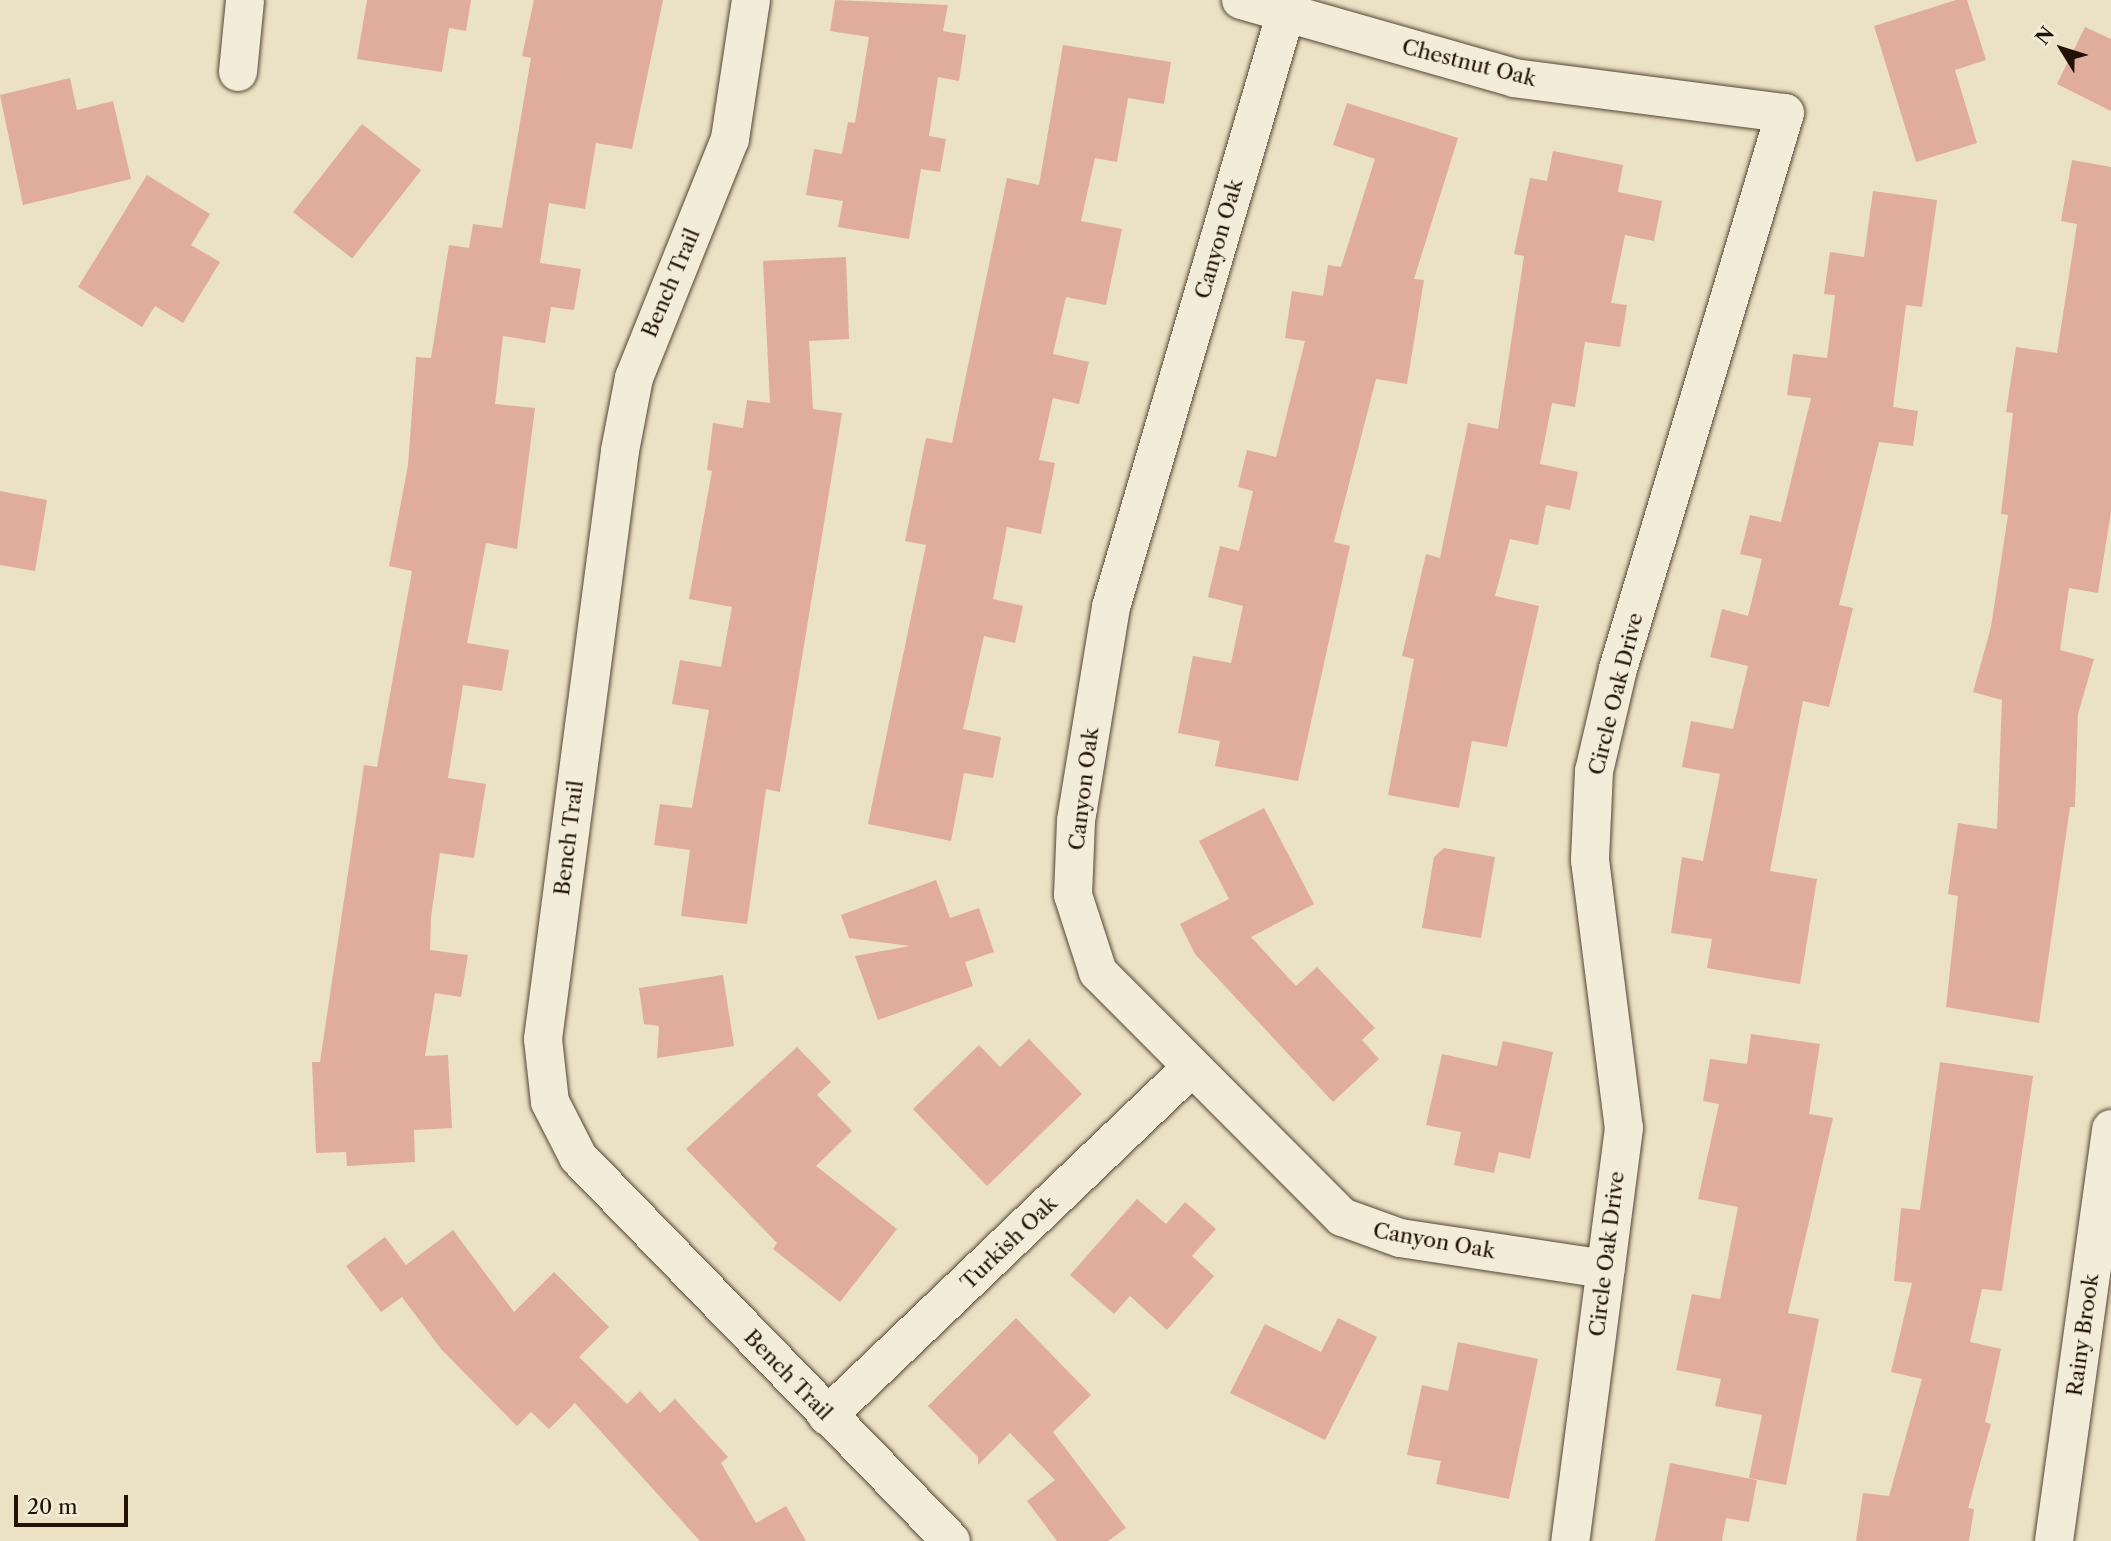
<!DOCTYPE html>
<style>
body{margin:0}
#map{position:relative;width:2111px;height:1541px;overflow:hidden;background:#ebe1c4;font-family:"Libre Caslon Text",serif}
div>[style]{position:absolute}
.building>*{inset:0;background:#e0ad9d;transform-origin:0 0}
.roads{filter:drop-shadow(0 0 2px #554634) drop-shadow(0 0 2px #554634)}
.minor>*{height:38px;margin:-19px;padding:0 19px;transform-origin:19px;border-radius:19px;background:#f2ecd9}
span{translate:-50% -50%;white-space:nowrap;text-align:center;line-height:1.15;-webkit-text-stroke:7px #f2ecd9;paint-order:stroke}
.street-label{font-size:21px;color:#231204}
.north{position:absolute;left:2027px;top:14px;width:70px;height:70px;-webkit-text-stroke:5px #f2ecd9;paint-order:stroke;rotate:308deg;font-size:19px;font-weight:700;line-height:28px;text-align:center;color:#231204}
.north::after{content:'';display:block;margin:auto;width:24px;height:32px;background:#231204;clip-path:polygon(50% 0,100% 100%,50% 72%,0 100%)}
.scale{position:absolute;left:14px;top:1495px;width:114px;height:32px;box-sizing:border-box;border:4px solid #231204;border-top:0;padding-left:9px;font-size:21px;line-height:24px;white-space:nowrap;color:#231204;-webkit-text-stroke:5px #f2ecd9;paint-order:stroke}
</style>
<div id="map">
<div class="building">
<i style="clip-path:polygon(367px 0,471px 0,466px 31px,449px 28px,442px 72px,357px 59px)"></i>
<i style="clip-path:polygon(534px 0,663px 0,632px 149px,596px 143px,585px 209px,549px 203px,540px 263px,581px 269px,574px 310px,551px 307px,545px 343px,503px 336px,495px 404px,535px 408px,517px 549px,486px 543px,467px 643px,509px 650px,502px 691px,463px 685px,448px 778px,486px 784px,474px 858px,440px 853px,431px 917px,430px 950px,468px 955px,461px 997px,435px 993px,425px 1056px,448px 1055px,452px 1128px,414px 1130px,415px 1162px,347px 1166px,346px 1152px,316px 1153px,312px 1062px,320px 1062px,364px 765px,377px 767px,412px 571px,389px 566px,408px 465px,416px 357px,431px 358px,449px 245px,469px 248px,473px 224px,502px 228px,531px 58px,522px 56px)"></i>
<i style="clip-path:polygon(835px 0,948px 5px,943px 31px,966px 35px,959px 81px,938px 77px,929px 136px,946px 139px,940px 172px,921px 169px,909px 239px,838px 227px,843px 201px,806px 195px,814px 149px,842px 154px,848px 122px,855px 123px,869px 37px,830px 31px)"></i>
<i style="clip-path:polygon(1956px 0,1967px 0,1986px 60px,1955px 70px,1977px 143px,1916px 162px,1874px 26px)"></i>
<i style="clip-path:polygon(2085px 27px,2111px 39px,2111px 111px,2057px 84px)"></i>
<i style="clip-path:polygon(1063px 45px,1171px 62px,1164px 104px,1128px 98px,1117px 162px,1095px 158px,1081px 221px,1122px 229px,1106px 305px,1066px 297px,1053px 354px,1089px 362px,1079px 404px,1053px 398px,1039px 460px,1055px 463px,1041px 534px,1007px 527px,993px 599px,1023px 606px,1015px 643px,984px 636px,963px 729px,1001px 737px,993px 778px,964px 773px,951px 841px,868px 824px,926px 545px,905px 541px,926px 438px,952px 443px,1007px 178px,1039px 185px)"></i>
<i style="clip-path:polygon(70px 78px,77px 110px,113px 101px,131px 179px,23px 205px,0 95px)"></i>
<i style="clip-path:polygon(1347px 103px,1458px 138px,1414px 279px,1424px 280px,1407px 384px,1376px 379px,1334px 542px,1350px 546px,1298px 781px,1215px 766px,1220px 741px,1178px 733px,1193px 656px,1231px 663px,1243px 606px,1208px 597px,1220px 546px,1239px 551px,1253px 491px,1238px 487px,1247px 450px,1276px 457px,1305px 341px,1285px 338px,1292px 291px,1323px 296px,1328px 265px,1341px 267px,1375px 159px,1333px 145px)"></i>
<i style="left:362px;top:124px;width:75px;height:112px;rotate:38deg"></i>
<i style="clip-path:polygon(1553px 151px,1623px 165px,1618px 192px,1662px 201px,1654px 241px,1625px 235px,1611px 303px,1627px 305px,1620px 347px,1585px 342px,1575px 407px,1552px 403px,1540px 464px,1578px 472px,1570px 510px,1546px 505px,1538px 545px,1510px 539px,1495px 596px,1539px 606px,1507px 747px,1472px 741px,1459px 808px,1388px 795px,1414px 659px,1402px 656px,1426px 554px,1440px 558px,1468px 423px,1498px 429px,1524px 256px,1514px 254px,1530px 178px,1547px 181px)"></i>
<i style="clip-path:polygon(2072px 160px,2111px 167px,2111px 512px,2098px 593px,2069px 588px,2060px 650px,2094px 659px,2078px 714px,2075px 807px,2070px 807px,2039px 1023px,1946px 1007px,1958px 896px,1948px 894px,1958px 823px,1997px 829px,2002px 700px,1973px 692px,1991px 627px,2008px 515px,2001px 514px,2013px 413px,2006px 412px,2016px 347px,2057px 353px,2077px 224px,2061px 221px)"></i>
<i style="clip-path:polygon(147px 175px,210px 214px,191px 245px,220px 262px,183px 323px,155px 306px,142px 327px,78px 287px)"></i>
<i style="clip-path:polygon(1873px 191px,1937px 200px,1922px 307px,1906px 305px,1893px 407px,1918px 411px,1913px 446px,1879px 442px,1839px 605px,1853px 608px,1829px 707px,1803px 701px,1770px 871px,1817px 879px,1800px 984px,1707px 968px,1712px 939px,1671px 933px,1682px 857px,1703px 861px,1720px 774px,1682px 767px,1691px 721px,1733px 729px,1748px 666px,1710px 657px,1722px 609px,1748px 616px,1762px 559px,1740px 554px,1750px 515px,1781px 522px,1811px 398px,1787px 395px,1793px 354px,1827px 358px,1835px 295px,1824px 294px,1830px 252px,1864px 257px)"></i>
<i style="clip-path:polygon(846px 257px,849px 339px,809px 341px,813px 409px,842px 413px,780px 792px,766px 789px,747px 924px,681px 916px,690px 850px,654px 845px,660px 804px,692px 808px,709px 710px,672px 704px,680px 660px,721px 667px,732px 607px,689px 599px,712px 471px,707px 470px,713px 423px,743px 428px,747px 400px,770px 403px,763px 261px)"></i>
<i style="clip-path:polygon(0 491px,47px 500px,35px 571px,0 565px)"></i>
<i style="clip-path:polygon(1264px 808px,1314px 904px,1251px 937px,1296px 986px,1317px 967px,1375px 1028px,1362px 1040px,1379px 1059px,1333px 1102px,1195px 954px,1180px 924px,1229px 899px,1199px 841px)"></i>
<i style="clip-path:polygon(1444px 848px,1495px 857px,1481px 938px,1422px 928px,1434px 857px)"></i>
<i style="clip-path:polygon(936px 880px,950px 918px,979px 908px,994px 952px,965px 962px,973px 986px,878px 1020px,855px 956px,910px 946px,849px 938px,841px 915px)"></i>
<i style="clip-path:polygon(723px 975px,734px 1046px,657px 1058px,659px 1026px,644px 1024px,639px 988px)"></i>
<i style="clip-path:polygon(1751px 1034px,1820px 1044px,1809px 1114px,1833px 1118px,1788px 1313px,1819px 1319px,1786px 1485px,1749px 1478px,1762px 1415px,1715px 1406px,1721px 1379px,1676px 1370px,1692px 1294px,1720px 1299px,1738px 1207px,1698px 1199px,1719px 1104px,1703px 1101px,1710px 1059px,1747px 1064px)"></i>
<i style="clip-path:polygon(1029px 1039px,1082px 1094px,987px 1186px,913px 1109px,979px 1045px,1000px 1067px)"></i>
<i style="clip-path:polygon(1503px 1041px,1553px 1052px,1530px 1159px,1499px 1152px,1494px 1173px,1454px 1165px,1461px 1132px,1426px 1125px,1442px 1054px,1497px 1066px)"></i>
<i style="clip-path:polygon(797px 1047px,831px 1082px,817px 1095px,852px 1131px,816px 1166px,897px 1229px,840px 1302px,773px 1249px,777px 1243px,686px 1149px)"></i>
<i style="clip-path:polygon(1940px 1062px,2033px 1076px,2002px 1291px,1982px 1289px,1970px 1342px,2001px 1349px,1985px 1422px,1991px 1424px,1968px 1508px,1974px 1509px,1969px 1541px,1856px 1541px,1863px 1493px,1889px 1496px,1922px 1379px,1891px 1372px,1912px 1283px,1894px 1281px,1901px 1208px,1920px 1210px)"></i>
<i style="clip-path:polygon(1137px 1199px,1166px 1224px,1185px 1202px,1216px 1229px,1192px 1256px,1214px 1276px,1167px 1330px,1130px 1296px,1114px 1314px,1070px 1275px)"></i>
<i style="clip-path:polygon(453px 1230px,514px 1312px,554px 1272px,609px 1327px,579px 1357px,627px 1404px,640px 1391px,660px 1413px,675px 1399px,728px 1457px,721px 1463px,756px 1523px,786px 1506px,806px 1541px,700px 1541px,575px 1403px,549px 1429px,531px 1412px,517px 1426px,441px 1349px,402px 1297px,381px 1312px,346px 1266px,385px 1237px,406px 1265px)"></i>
<i style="clip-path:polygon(1016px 1318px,1091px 1395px,1053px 1432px,1126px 1528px,1108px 1541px,1057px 1541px,1027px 1501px,1055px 1480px,1010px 1433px,978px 1465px,978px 1457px,928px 1406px)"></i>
<i style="clip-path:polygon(1338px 1318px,1377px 1337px,1325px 1440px,1230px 1393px,1265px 1324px,1321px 1352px)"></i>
<i style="clip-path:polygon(1458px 1342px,1538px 1359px,1509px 1499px,1436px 1484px,1441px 1461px,1407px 1455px,1422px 1385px,1448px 1391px)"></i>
<i style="clip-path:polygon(1670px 1463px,1757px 1480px,1749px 1522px,1726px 1518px,1722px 1541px,1655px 1541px)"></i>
</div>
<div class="roads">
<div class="minor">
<i style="left:751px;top:0;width:141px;rotate:98.6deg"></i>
<i style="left:730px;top:139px;width:258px;rotate:111.9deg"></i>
<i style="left:634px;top:378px;width:74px;rotate:100.9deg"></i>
<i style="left:620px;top:451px;width:593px;rotate:97.46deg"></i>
<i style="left:543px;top:1039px;width:63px;rotate:83.7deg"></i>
<i style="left:550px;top:1102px;width:62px;rotate:63deg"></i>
<i style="left:578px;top:1157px;width:535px;rotate:45.83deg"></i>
<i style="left:1241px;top:0;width:284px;rotate:15.9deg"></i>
<i style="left:1514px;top:78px;width:273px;rotate:7.4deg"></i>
<i style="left:1785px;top:113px;width:581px;rotate:106.72deg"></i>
<i style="left:1618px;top:669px;width:105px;rotate:103.2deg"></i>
<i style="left:1594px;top:771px;width:89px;rotate:92.6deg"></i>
<i style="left:1590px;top:860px;width:270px;rotate:82.8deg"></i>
<i style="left:1624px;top:1128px;width:417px;rotate:97.4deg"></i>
<i style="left:1286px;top:12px;width:620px;rotate:106.39deg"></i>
<i style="left:1111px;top:607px;width:217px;rotate:99.3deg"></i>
<i style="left:1076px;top:821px;width:74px;rotate:92.3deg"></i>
<i style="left:1073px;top:895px;width:81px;rotate:72deg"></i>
<i style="left:1098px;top:972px;width:346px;rotate:45.1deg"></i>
<i style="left:1342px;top:1217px;width:62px;rotate:19.9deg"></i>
<i style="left:1400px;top:1238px;width:208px;rotate:8.6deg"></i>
<i style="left:238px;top:72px;width:72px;rotate:-84.4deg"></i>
<i style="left:827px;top:1416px;width:502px;rotate:-43.71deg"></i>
<i style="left:2054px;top:1541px;width:416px;rotate:-82.1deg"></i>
</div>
</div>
<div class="street-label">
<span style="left:1469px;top:63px;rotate:14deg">Chestnut Oak</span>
<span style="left:1219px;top:239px;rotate:-74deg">Canyon Oak</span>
<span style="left:671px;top:283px;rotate:-67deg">Bench Trail</span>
<span style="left:1616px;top:694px;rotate:-76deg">Circle Oak Drive</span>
<span style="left:1084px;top:789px;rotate:-83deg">Canyon Oak</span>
<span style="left:569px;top:838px;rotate:-83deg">Bench Trail</span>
<span style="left:1434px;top:1241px;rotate:10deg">Canyon Oak</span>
<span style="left:1009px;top:1243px;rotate:-44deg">Turkish Oak</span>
<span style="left:1607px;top:1254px;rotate:-83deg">Circle Oak Drive</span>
<span style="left:2083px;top:1335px;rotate:-82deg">Rainy Brook</span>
<span style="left:788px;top:1375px;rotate:46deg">Bench Trail</span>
</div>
<div class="north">N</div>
<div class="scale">20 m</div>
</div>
